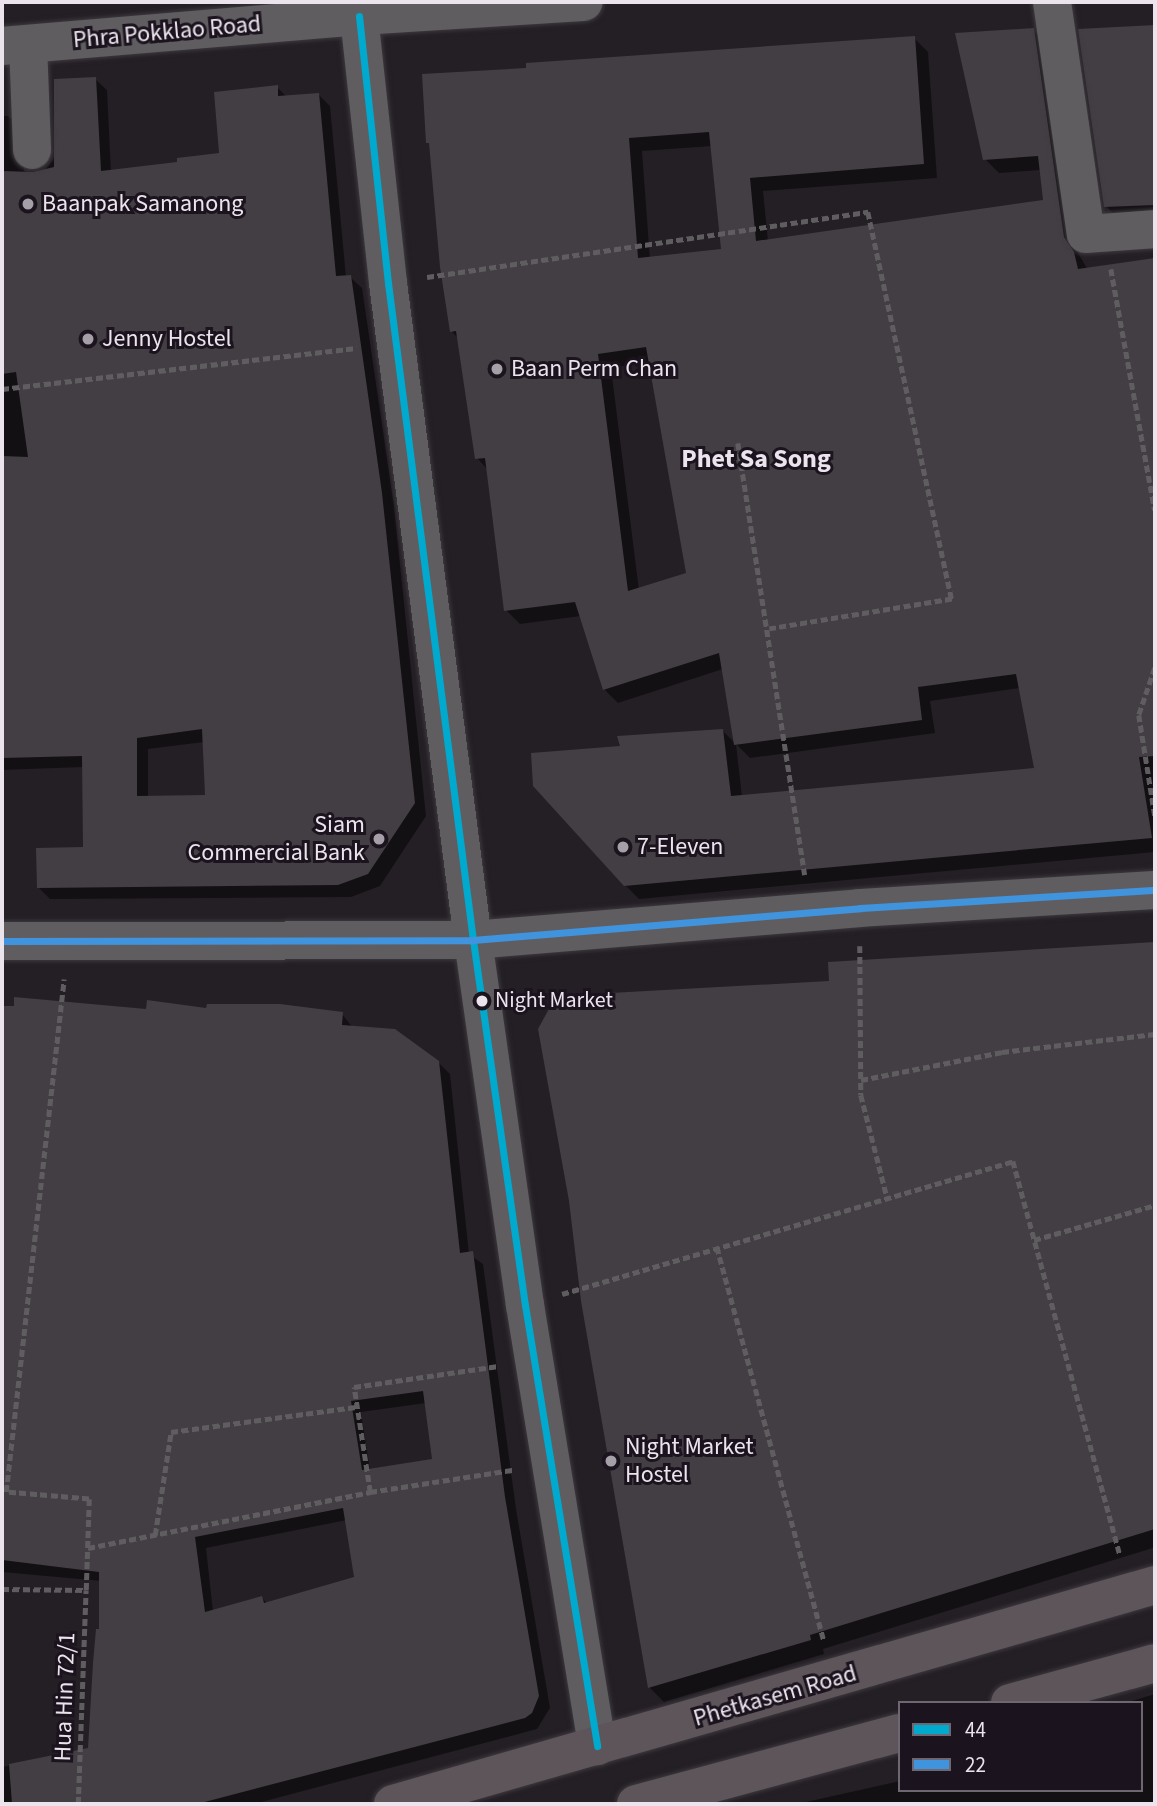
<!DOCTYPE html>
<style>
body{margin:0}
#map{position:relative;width:1157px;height:1806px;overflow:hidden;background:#241f25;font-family:"Source Sans 3",sans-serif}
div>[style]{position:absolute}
.shadow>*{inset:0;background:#0007}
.building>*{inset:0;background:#433e44}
.path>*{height:4.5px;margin-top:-2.25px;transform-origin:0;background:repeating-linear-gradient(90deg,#605d61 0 7px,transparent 0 10.5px)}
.roads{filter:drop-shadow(0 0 2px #3d393e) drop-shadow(0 0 2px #3d393e)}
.minor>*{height:38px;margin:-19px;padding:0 19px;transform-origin:19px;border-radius:19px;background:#605d61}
.major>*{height:38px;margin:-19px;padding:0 19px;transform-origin:19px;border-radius:19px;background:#5d555a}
.bus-1>*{height:7px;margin:-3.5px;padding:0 3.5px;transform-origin:3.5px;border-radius:3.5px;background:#00a9ce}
.bus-2>*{height:7px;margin:-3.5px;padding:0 3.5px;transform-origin:3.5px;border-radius:3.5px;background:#4094de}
.dots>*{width:19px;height:19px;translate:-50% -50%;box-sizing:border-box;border:4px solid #1b131e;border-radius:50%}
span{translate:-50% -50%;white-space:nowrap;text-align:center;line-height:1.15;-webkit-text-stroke:6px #1b131e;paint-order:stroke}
.bus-label{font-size:22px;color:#ebe4ed}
.left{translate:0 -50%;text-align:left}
.street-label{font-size:24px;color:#ebe4ed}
.poi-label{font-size:24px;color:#ebe4ed}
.right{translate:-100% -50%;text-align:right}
.neighbourhood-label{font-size:26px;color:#ebe4ed;font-weight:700}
.frame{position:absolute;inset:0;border:4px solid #ebe4ed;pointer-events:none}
.legend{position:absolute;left:898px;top:1701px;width:245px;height:91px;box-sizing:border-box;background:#1b131e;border:2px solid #6e6771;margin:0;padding:9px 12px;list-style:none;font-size:21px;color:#ebe4ed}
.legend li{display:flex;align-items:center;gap:14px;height:35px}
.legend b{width:35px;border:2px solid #6e6771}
</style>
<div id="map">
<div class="shadow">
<i style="clip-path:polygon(1155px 27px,1155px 218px,1120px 220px,1106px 206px,1080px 31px)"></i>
<i style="clip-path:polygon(evenodd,1033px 30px,1047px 44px,1078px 253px,1088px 270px,1155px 260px,1155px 852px,639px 899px,625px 885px,623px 748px,723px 731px,736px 744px,723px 669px,618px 703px,604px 689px,581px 616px,520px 624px,506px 610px,488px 470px,477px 458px,459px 339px,451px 331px,432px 146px,428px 142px,914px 38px,928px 52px,937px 178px,763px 191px,768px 241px,1045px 201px,1041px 170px,999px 173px,985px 159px,1033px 30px,712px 146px,722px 250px,650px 259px,642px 151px,712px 146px,1033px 30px,651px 362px,688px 574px,639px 590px,611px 368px,651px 362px,1033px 30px,1020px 688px,1036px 769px,742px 796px,736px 744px,750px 758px,935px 733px,930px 701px,1020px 688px)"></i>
<i style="clip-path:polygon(evenodd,95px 79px,107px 90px,111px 172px,179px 164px,221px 155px,277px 87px,287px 97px,318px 94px,330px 106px,346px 277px,350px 277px,362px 288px,394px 506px,426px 816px,380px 886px,351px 897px,50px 899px,38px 887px,85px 849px,84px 767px,2px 770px,2px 713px,20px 713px,22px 678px,2px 676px,2px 116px,8px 116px,20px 128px,24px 171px,34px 174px,45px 170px,53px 160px,56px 150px,95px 79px,204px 742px,207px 796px,148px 797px,148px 749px,204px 742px)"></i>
<i style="clip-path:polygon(1155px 943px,1155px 1551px,1153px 1548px,823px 1649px,824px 1654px,664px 1702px,650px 1688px,583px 1301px,831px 983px,830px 964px)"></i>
<i style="clip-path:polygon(evenodd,2px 1007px,342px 1014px,353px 1028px,438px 1062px,450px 1074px,469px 1254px,483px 1264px,516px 1509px,550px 1708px,537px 1729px,254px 1804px,2px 1804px,2px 1767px,90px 1750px,101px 1630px,101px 1581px,2px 1572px,2px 1007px,426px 1403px,434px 1461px,370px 1470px,361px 1412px,426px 1403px,2px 1007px,347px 1520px,356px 1578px,268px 1604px,262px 1598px,213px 1611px,206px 1548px,347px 1520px)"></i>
<i style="clip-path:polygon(1155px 1694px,1155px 1804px,797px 1804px,900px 1781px,900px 1790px,1141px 1790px,1141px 1703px,1125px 1703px)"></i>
</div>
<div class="building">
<i style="clip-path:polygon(1155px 25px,1155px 205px,1104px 207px,1078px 29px)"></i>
<i style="clip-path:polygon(evenodd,1034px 28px,1064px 237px,1074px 252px,1078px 269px,1155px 258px,1155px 756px,1139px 757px,1152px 838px,624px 886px,533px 786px,531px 753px,620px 746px,617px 736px,723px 729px,731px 796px,1034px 768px,1016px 674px,918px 687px,922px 720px,734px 745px,719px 653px,603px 690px,575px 602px,504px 611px,485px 458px,475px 459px,456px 331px,450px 332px,440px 267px,429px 143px,426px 143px,422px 74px,526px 68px,526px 63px,915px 36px,924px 164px,750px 178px,756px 241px,1043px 200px,1038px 156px,983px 160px,955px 33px,1034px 28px,709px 132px,721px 249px,638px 258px,629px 138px,709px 132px,1034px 28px,646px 347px,686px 573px,628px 591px,598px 354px,646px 347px)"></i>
<i style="clip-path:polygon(evenodd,96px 77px,101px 171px,177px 162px,177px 158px,219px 153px,214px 92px,278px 85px,278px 96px,319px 93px,336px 276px,351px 275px,382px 493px,415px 803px,368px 874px,338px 885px,37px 888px,36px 848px,83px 847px,82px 756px,2px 758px,2px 456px,28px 457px,16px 372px,2px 374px,2px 171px,33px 172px,54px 167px,54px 79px,96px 77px,202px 729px,205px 795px,137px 796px,137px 738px,202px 729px)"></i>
<i style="clip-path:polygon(1155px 942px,1155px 1529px,810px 1635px,811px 1640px,648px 1688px,581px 1301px,569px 1201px,538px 1029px,556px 996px,829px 981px,828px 962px)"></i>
<i style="clip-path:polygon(evenodd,14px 997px,146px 1009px,147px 1000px,206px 1008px,207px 1004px,280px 1004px,343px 1012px,342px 1025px,395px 1029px,439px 1061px,460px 1253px,473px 1251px,505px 1497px,539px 1696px,532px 1713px,525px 1718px,197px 1804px,12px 1804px,9px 1764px,88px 1748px,93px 1663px,96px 1629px,99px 1629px,99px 1572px,2px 1560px,2px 1006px,14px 1006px,14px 997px,423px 1391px,432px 1459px,362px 1470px,351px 1401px,423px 1391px,14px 997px,343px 1508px,354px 1577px,264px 1603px,262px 1596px,205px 1612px,195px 1537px,343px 1508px)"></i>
</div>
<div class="path">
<i style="left:1111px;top:269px;width:245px;rotate:79.7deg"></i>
<i style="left:427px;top:277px;width:446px;rotate:-8.4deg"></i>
<i style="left:868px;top:212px;width:396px;rotate:77.8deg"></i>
<i style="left:952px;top:599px;width:185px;rotate:170.7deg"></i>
<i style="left:2px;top:389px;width:357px;rotate:-6.6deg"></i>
<i style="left:738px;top:443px;width:437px;rotate:81.2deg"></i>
<i style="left:1155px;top:668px;width:50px;rotate:108.8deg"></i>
<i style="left:1139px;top:715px;width:102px;rotate:81deg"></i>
<i style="left:860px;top:946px;width:149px;rotate:89.6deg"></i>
<i style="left:861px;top:1095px;width:105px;rotate:75.7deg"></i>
<i style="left:861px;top:1080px;width:144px;rotate:-11.2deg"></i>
<i style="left:1002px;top:1052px;width:154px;rotate:-6.7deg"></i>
<i style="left:1034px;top:1240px;width:126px;rotate:-16.1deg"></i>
<i style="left:717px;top:1247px;width:409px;rotate:74.8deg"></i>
<i style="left:562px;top:1294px;width:470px;rotate:-16.4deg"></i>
<i style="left:1013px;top:1161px;width:407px;rotate:74.8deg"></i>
<i style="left:370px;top:1492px;width:106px;rotate:-98.7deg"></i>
<i style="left:354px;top:1387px;width:146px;rotate:-8.3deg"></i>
<i style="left:155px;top:1535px;width:104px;rotate:-81.2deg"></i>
<i style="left:171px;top:1432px;width:188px;rotate:-7.7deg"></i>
<i style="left:88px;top:1548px;width:288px;rotate:-11.2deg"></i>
<i style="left:370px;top:1492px;width:144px;rotate:-8.8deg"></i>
<i style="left:2px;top:1589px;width:84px;rotate:0.7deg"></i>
<i style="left:86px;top:1590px;width:91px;rotate:-88.1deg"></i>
<i style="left:89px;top:1499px;width:83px;rotate:-175.2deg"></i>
<i style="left:6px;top:1492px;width:516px;rotate:-83.55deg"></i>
<i style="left:78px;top:1804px;width:214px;rotate:-87.9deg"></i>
</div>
<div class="roads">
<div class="minor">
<i style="left:1052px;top:2px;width:234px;rotate:81.7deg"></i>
<i style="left:1086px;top:234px;width:69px;rotate:-4.1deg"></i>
<i style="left:359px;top:16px;width:269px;rotate:83.8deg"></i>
<i style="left:388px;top:283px;width:662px;rotate:82.63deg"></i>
<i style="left:473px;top:940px;width:369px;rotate:81.9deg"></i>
<i style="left:525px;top:1305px;width:447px;rotate:80.7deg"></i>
<i style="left:28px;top:44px;width:106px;rotate:87.8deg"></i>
<i style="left:2px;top:46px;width:358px;rotate:-4.8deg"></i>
<i style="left:359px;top:16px;width:225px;rotate:-3.6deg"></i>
<i style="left:2px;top:941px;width:471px;rotate:-0.1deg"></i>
<i style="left:473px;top:940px;width:388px;rotate:-4.7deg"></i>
<i style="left:860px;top:908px;width:296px;rotate:-3.5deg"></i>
</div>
<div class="major">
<i style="left:1010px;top:1703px;width:150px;rotate:-15.4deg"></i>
<i style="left:393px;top:1804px;width:793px;rotate:-16.03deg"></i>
<i style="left:636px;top:1804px;width:273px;rotate:-15.1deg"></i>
</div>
</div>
<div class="bus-1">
<i style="left:359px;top:16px;width:269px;rotate:83.8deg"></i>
<i style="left:388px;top:283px;width:662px;rotate:82.63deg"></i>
<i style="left:473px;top:940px;width:369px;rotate:81.9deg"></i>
<i style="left:525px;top:1305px;width:447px;rotate:80.7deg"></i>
</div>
<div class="bus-2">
<i style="left:2px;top:941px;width:471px;rotate:-0.1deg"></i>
<i style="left:473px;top:940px;width:388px;rotate:-4.7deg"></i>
<i style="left:860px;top:908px;width:296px;rotate:-3.5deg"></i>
</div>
<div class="dots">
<i style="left:28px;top:204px;background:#a59fa7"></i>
<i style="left:88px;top:339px;background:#a59fa7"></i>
<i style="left:497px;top:369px;background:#a59fa7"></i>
<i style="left:379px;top:839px;background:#a59fa7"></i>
<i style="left:623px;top:847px;background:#a59fa7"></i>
<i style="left:482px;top:1001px;background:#ebe4ed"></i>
<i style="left:611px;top:1461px;background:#a59fa7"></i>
</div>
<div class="bus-label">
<span class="left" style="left:495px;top:1001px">Night Market</span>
</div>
<div class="street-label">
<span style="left:167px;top:32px;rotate:-5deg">Phra Pokklao Road</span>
<span style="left:775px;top:1696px;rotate:-16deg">Phetkasem Road</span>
<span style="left:65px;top:1697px;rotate:-88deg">Hua Hin 72/1</span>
</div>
<div class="poi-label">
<span class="left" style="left:42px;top:204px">Baanpak Samanong</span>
<span class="left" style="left:102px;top:339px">Jenny Hostel</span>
<span class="left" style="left:511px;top:369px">Baan Perm Chan</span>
<span class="right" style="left:365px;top:839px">Siam<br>Commercial Bank</span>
<span class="left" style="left:637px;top:847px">7-Eleven</span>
<span class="left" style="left:625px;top:1461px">Night Market<br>Hostel</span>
</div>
<div class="neighbourhood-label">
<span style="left:756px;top:459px">Phet Sa Song</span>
</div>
<div class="frame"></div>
<ul class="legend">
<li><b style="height:9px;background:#00a9ce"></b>44</li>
<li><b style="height:9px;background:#4094de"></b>22</li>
</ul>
</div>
